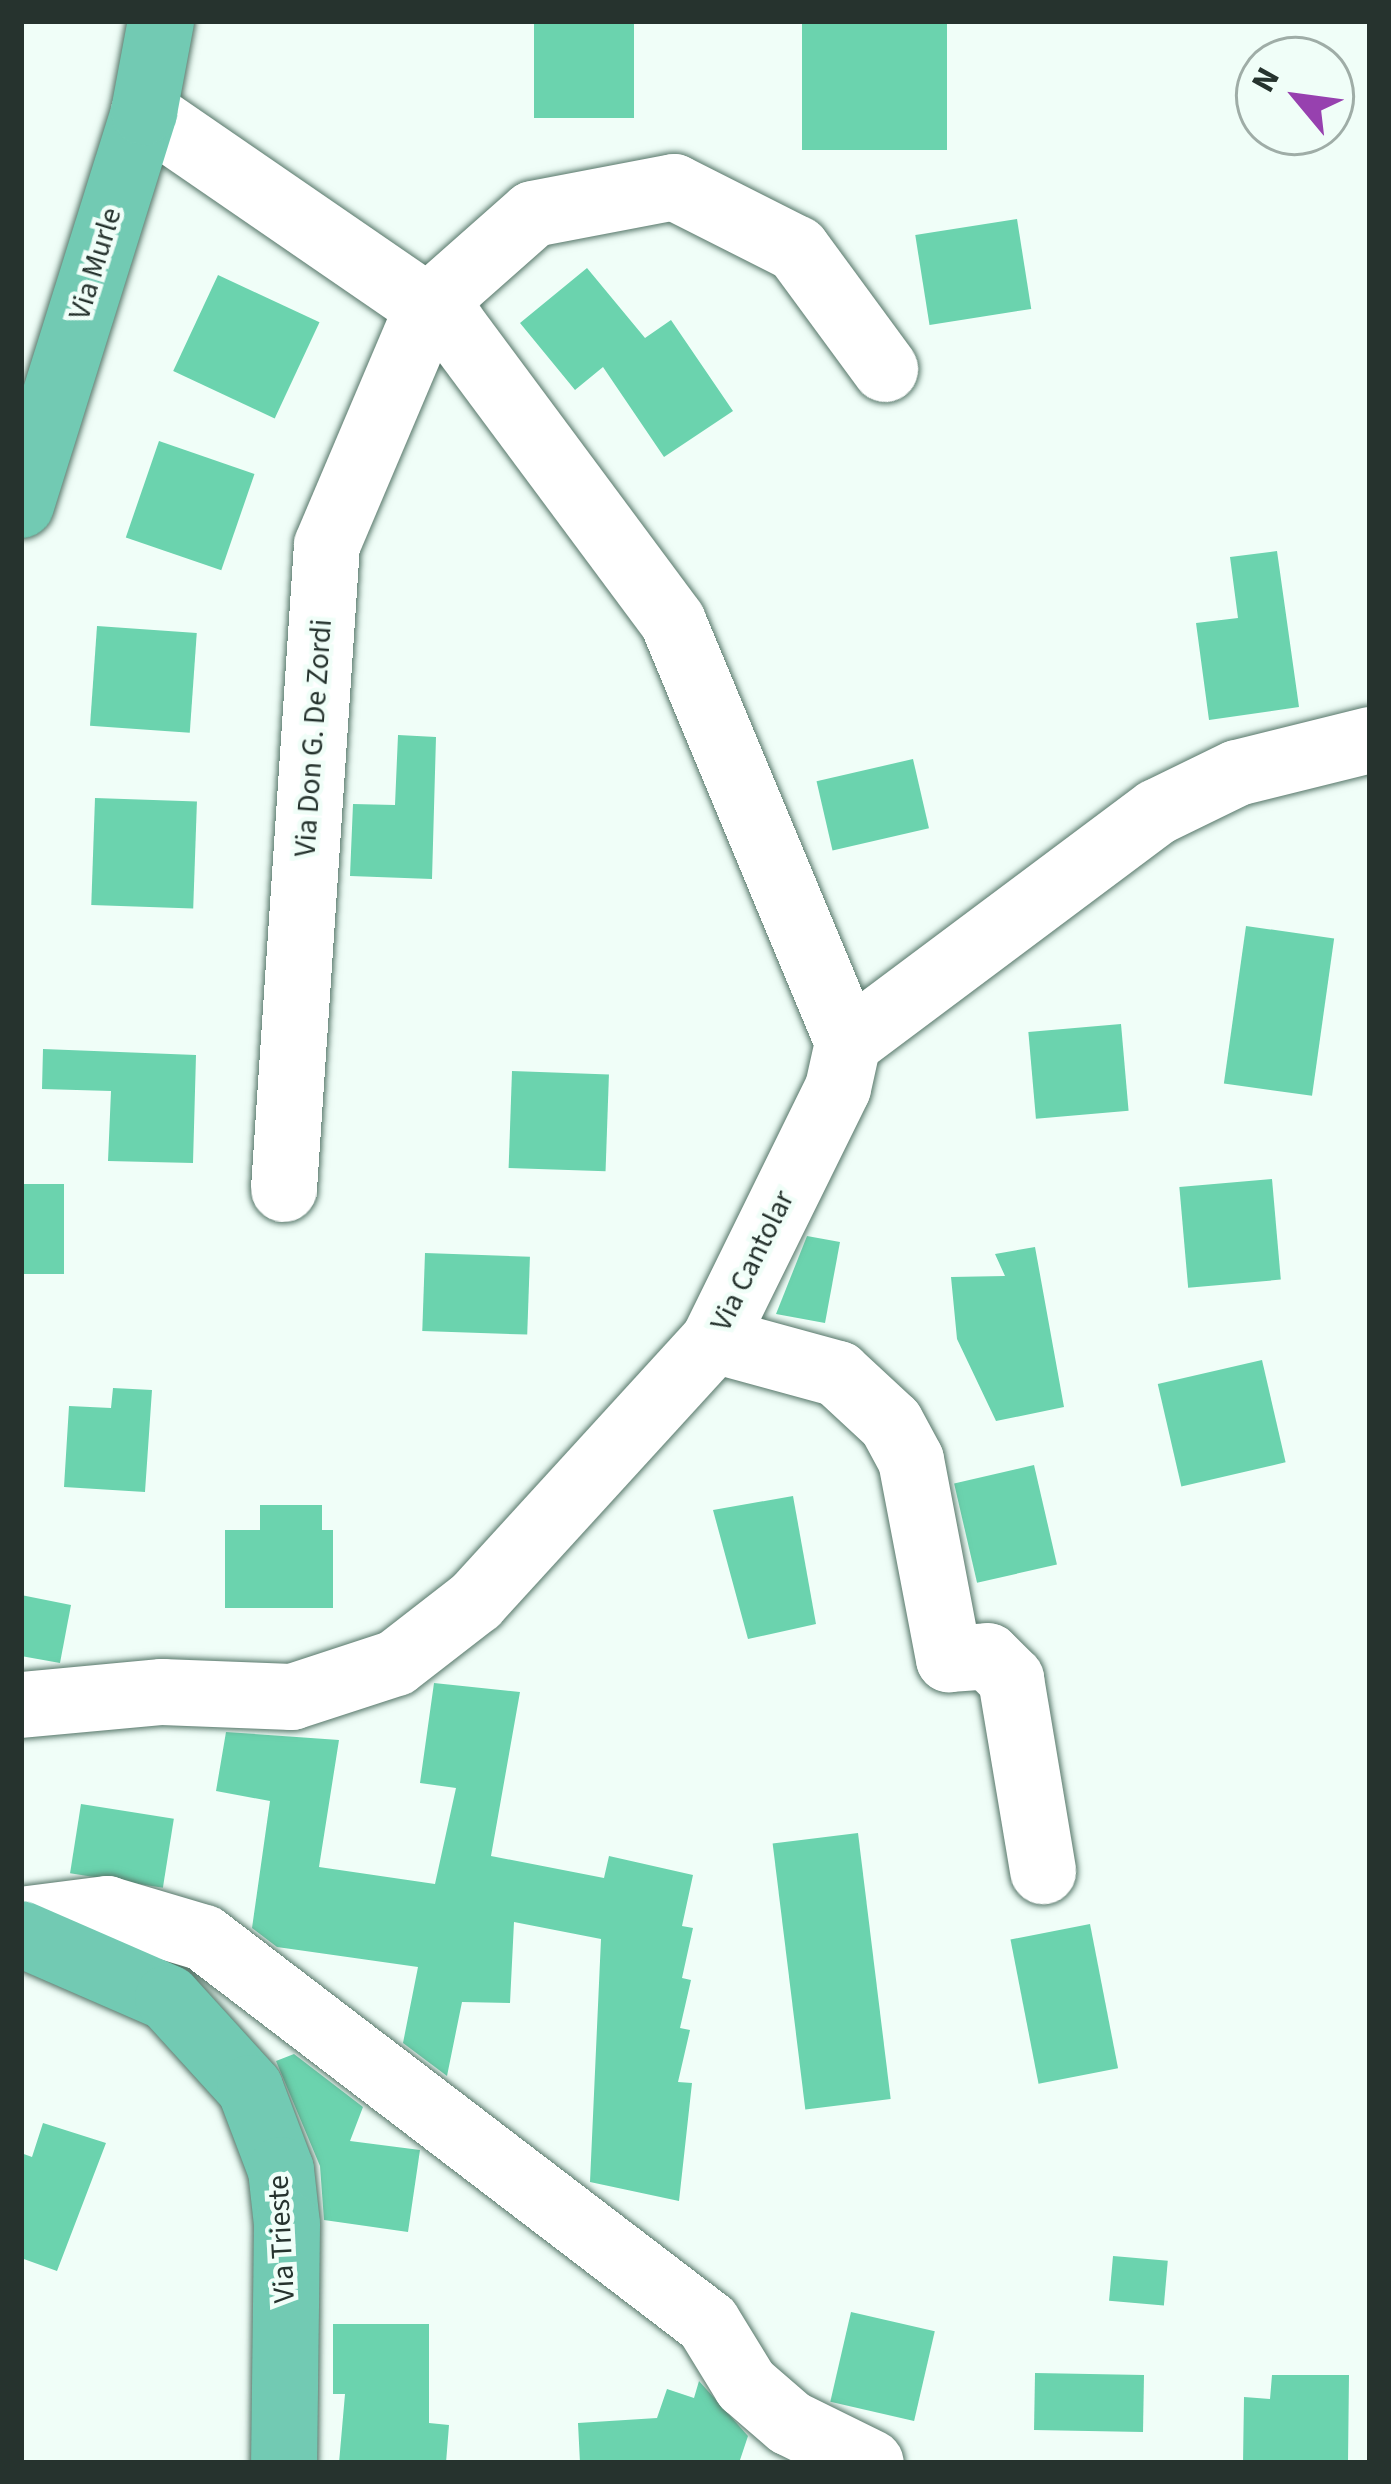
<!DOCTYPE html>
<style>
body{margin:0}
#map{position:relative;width:1391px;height:2484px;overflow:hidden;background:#f0fef8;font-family:"Source Sans 3",sans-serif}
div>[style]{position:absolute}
.building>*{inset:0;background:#6bd3ae;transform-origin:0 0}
.roads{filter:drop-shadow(0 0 3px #567669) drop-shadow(0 0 3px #567669)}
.minor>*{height:66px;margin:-33px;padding:0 33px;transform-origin:33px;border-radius:33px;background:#fff}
.major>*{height:66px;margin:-33px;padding:0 33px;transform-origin:33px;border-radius:33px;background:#72cab3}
span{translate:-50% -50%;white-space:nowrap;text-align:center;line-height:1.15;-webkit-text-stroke:9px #f0fef8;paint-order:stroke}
.street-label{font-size:30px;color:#26332e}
.frame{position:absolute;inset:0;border:24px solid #26332e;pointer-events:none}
.north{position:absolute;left:1235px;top:36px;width:120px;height:120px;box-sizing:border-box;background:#f0fef8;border:3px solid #9fada7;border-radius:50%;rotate:299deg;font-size:33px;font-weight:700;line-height:48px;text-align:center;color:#26332e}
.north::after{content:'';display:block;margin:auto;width:42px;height:54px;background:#9741af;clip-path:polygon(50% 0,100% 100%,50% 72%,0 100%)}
</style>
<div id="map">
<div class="building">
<i style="left:534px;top:21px;width:100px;height:97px"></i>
<i style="left:802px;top:21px;width:145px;height:129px"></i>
<i style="left:1017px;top:219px;width:91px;height:103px;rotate:81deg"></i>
<i style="clip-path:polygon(587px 268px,645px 338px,671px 320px,733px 411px,664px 457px,603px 367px,575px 390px,520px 323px)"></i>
<i style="left:218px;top:275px;width:112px;height:106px;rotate:25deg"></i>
<i style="left:159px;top:441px;width:101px;height:102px;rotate:19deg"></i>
<i style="clip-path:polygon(1277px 551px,1299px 707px,1209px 720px,1196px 623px,1238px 618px,1230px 557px)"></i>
<i style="left:97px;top:626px;width:100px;height:100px;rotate:4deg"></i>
<i style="clip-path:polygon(398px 735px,436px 737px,432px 879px,350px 876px,353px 804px,395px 805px)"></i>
<i style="left:913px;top:759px;width:71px;height:99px;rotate:77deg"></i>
<i style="left:95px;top:798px;width:102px;height:107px;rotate:2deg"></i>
<i style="left:1246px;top:926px;width:89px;height:159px;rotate:8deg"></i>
<i style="left:1121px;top:1024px;width:87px;height:93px;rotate:85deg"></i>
<i style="clip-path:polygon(43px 1049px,196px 1055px,193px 1163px,108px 1161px,111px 1091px,42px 1089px)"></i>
<i style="left:512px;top:1071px;width:97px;height:97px;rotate:2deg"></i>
<i style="left:1272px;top:1179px;width:101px;height:93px;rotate:85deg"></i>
<i style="left:21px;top:1184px;width:43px;height:90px"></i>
<i style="clip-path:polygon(807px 1236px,840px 1242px,825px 1323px,776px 1314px)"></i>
<i style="clip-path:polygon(1035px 1247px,1064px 1407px,996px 1421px,957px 1339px,951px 1277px,1005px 1276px,995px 1254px)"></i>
<i style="left:425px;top:1253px;width:105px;height:78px;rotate:2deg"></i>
<i style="left:1262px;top:1360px;width:105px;height:107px;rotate:77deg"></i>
<i style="clip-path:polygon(113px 1388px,152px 1390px,145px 1492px,64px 1487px,69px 1406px,111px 1408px)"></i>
<i style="left:1034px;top:1465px;width:102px;height:82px;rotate:77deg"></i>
<i style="clip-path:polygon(793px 1496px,816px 1624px,748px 1639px,713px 1510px)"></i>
<i style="clip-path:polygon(260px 1505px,322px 1505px,322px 1530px,333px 1530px,333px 1608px,225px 1608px,225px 1530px,260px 1530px)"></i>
<i style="clip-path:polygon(21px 1595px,71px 1605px,60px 1663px,21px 1656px)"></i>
<i style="clip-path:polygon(434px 1683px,520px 1692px,491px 1856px,604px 1878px,609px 1856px,693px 1875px,682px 1926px,693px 1928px,682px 1978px,691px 1980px,680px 2028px,690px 2030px,678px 2082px,692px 2083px,679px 2201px,590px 2182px,601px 1939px,514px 1922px,510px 2003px,462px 2002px,447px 2076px,403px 2043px,418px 1967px,277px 1947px,252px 1928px,270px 1801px,216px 1791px,226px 1732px,339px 1740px,319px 1867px,435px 1884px,456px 1788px,420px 1783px)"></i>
<i style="left:81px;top:1804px;width:94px;height:70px;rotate:9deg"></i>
<i style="left:858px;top:1833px;width:268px;height:86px;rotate:83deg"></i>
<i style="left:1090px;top:1924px;width:147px;height:81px;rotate:79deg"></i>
<i style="clip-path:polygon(294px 2054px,363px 2107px,350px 2141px,420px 2150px,408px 2232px,324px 2220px,320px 2166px,276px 2061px)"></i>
<i style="clip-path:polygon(43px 2123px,106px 2143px,57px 2271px,21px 2258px,21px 2153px,32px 2157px)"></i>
<i style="left:1113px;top:2256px;width:55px;height:45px;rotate:5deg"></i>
<i style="left:851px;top:2312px;width:86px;height:92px;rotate:13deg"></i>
<i style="clip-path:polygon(333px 2324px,429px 2324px,429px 2423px,449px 2425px,446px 2463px,339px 2463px,345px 2394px,333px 2394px)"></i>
<i style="left:1144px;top:2375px;width:57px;height:109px;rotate:91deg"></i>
<i style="clip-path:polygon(1272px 2375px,1349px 2375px,1348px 2462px,1243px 2463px,1244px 2397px,1270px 2399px)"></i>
<i style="clip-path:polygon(699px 2381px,748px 2436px,739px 2463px,580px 2463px,578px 2423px,657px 2418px,667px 2389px,694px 2398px)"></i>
</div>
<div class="roads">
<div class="minor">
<i style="left:144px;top:112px;width:374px;rotate:34.5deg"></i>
<i style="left:452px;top:324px;width:371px;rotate:53.4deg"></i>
<i style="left:673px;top:622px;width:456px;rotate:67.4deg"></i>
<i style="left:284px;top:1189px;width:645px;rotate:-86.18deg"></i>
<i style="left:327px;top:545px;width:259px;rotate:-67deg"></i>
<i style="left:428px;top:307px;width:140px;rotate:-41.5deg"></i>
<i style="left:533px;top:214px;width:144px;rotate:-10.8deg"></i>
<i style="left:674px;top:187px;width:138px;rotate:26.8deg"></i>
<i style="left:797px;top:249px;width:149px;rotate:53.7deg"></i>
<i style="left:714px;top:1340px;width:129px;rotate:15.3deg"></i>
<i style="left:838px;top:1374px;width:72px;rotate:42.8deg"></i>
<i style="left:891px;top:1423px;width:42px;rotate:61.6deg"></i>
<i style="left:911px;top:1460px;width:203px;rotate:79.2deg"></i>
<i style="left:949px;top:1659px;width:39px;rotate:-4deg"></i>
<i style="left:988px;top:1656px;width:33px;rotate:45deg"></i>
<i style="left:1011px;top:1679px;width:195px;rotate:80.5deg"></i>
<i style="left:21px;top:1705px;width:142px;rotate:-5.3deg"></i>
<i style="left:162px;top:1692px;width:130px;rotate:2.2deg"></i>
<i style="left:292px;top:1697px;width:109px;rotate:-18.1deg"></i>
<i style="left:396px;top:1663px;width:101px;rotate:-37.8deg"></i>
<i style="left:476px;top:1601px;width:353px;rotate:-47.6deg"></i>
<i style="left:714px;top:1340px;width:281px;rotate:-63.8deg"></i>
<i style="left:838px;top:1088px;width:46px;rotate:-77.5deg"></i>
<i style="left:848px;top:1043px;width:386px;rotate:-36.8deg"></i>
<i style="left:1157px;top:812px;width:89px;rotate:-26deg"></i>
<i style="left:1237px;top:773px;width:137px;rotate:-13.9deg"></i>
<i style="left:21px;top:1920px;width:87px;rotate:-7.3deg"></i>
<i style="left:107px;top:1909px;width:101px;rotate:16.6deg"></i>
<i style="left:204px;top:1938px;width:634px;rotate:37.38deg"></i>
<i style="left:708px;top:2323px;width:73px;rotate:58.5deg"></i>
<i style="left:746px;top:2385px;width:58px;rotate:40.8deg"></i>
<i style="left:790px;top:2423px;width:90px;rotate:26.3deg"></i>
</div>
<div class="major">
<i style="left:21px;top:505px;width:412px;rotate:-72.6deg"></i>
<i style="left:144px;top:112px;width:93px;rotate:-79.4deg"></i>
<i style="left:21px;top:1934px;width:160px;rotate:23.5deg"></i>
<i style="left:168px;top:1998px;width:122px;rotate:47.7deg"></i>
<i style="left:250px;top:2088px;width:88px;rotate:69.3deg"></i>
<i style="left:281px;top:2170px;width:54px;rotate:83.7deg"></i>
<i style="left:287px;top:2224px;width:239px;rotate:90.7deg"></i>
</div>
</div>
<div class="street-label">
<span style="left:96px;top:264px;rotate:-73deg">Via Murle</span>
<span style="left:314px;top:738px;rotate:-86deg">Via Don G. De Zordi</span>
<span style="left:753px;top:1261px;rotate:-64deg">Via Cantolar</span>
<span style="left:282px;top:2239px;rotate:-93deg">Via Trieste</span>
</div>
<div class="frame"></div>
<div class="north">N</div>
</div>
